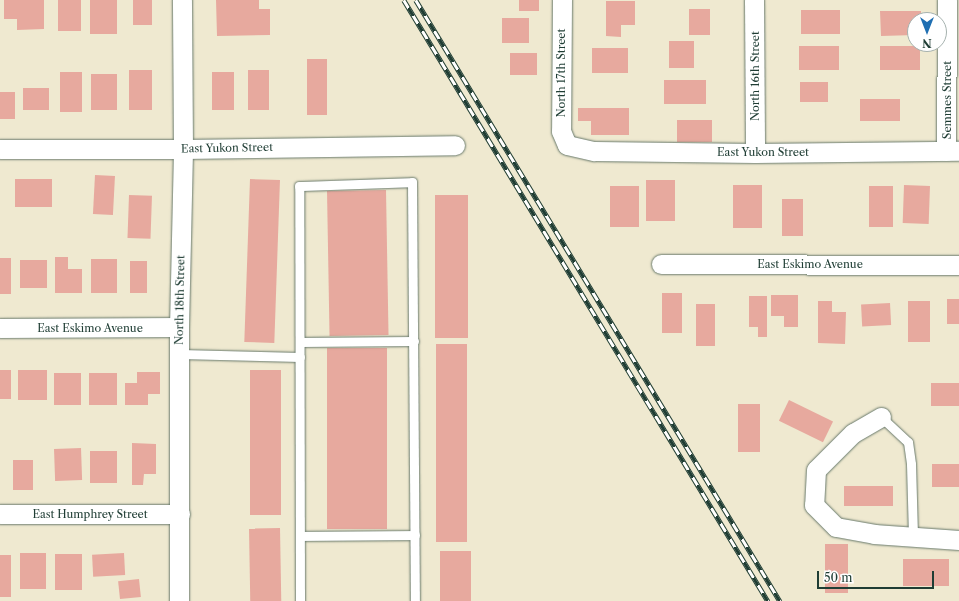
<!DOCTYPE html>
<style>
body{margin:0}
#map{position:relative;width:959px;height:601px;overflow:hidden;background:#efe9d0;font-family:"Libre Caslon Text",serif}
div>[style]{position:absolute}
.building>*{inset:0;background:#e7a99e;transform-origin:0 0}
.roads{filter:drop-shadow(0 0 1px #68796b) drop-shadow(0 0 1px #68796b)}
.lane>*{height:9px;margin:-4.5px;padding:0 4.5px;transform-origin:4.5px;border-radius:4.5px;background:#fff}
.street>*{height:19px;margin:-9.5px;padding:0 9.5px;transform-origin:9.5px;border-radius:9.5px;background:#fff}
.rail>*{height:4.5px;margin-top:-2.25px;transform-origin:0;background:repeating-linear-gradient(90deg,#fff 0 9px,#1f3d34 0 18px);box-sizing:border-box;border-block:1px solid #1f3d34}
span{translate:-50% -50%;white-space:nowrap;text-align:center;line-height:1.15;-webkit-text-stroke:3.5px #fff;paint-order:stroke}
.street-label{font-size:11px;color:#1f3d34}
.north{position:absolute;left:907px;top:12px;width:40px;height:40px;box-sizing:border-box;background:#fff;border:1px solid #a5b1ae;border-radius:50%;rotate:180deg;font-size:11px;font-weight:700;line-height:16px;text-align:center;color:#1f3d34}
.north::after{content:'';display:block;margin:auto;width:14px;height:18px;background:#1f6fb2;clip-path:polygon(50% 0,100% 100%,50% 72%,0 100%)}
.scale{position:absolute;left:817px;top:571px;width:117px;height:18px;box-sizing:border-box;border:2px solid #1f3d34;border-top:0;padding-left:5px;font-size:12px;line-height:14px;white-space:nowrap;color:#1f3d34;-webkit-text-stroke:3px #fff;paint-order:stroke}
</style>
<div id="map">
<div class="building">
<i style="clip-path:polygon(4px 0,44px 0,44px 29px,17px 30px,17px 19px,4px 19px)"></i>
<i style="left:58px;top:0;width:23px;height:31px"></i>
<i style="left:90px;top:0;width:27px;height:34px"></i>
<i style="left:133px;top:0;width:19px;height:25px"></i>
<i style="clip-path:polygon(216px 0,259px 0,259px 9px,270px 9px,270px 35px,217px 36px)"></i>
<i style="left:519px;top:0;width:20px;height:11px"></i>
<i style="clip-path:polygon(606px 1px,635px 1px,635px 25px,621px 25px,621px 37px,606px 36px)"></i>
<i style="left:689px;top:9px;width:21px;height:26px"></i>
<i style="left:840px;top:10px;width:24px;height:39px;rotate:90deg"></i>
<i style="clip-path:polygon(880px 11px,921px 11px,921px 20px,915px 20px,915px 35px,881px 36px)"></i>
<i style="left:502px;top:18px;width:27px;height:25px"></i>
<i style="left:669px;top:41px;width:25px;height:27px"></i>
<i style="left:839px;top:46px;width:24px;height:40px;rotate:90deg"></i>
<i style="left:920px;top:46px;width:24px;height:40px;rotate:90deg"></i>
<i style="left:592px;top:48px;width:36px;height:25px"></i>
<i style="left:510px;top:53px;width:27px;height:22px"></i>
<i style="left:307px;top:59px;width:20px;height:56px"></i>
<i style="left:129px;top:70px;width:23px;height:40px"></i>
<i style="left:248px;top:70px;width:21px;height:40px"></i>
<i style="left:60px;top:72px;width:22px;height:40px"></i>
<i style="left:212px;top:72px;width:22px;height:38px"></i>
<i style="left:91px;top:74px;width:26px;height:36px"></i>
<i style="left:664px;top:80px;width:42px;height:24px"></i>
<i style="left:800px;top:82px;width:28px;height:20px"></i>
<i style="left:23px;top:88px;width:26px;height:22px"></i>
<i style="left:0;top:92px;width:15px;height:27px"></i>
<i style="left:860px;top:99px;width:40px;height:22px"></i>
<i style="clip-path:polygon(578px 108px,629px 108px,629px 135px,591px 135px,591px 121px,578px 121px)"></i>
<i style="left:677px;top:120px;width:35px;height:22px"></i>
<i style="left:95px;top:175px;width:20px;height:39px;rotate:3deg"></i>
<i style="left:15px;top:179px;width:37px;height:28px"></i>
<i style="left:250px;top:179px;width:30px;height:163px;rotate:2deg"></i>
<i style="left:646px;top:180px;width:29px;height:41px"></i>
<i style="left:733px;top:185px;width:29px;height:43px"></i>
<i style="left:904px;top:185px;width:26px;height:38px;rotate:2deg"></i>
<i style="left:610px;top:186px;width:29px;height:41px"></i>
<i style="left:869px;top:186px;width:24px;height:41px"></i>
<i style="left:386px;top:190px;width:145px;height:59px;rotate:89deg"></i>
<i style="left:129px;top:195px;width:23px;height:43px;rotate:2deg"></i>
<i style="left:435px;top:195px;width:33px;height:143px"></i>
<i style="left:782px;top:199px;width:21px;height:37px"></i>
<i style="clip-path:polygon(55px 257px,68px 257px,68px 269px,82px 269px,82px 293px,55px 293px)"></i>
<i style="left:0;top:258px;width:11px;height:36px"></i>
<i style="left:91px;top:259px;width:26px;height:34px"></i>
<i style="left:20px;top:260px;width:27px;height:28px"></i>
<i style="left:130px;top:261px;width:17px;height:32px"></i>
<i style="left:662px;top:293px;width:20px;height:40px"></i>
<i style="clip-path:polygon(771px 295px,798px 295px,798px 327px,784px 327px,784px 316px,771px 316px)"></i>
<i style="clip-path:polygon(749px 296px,767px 296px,767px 337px,758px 337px,758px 327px,749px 327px)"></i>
<i style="left:947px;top:299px;width:12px;height:25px"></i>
<i style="clip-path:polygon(818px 301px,832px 301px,832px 312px,846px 312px,845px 344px,818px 343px)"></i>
<i style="left:908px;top:301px;width:22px;height:41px"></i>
<i style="left:890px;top:303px;width:22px;height:29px;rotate:87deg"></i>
<i style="left:696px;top:304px;width:19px;height:42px"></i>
<i style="left:436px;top:344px;width:31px;height:198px"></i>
<i style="left:327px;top:348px;width:60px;height:181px"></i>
<i style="left:0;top:370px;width:11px;height:29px"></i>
<i style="left:18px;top:370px;width:29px;height:30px"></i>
<i style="left:250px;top:370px;width:31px;height:145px"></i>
<i style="clip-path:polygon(137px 372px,160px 372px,160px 394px,148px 394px,148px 405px,125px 405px,125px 383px,137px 383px)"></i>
<i style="left:54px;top:373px;width:27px;height:32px"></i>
<i style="left:89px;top:373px;width:28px;height:32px"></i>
<i style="left:931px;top:383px;width:28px;height:23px"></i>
<i style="left:789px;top:400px;width:49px;height:23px;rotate:26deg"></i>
<i style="left:738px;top:404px;width:22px;height:48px"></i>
<i style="clip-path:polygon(132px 443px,156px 444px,156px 474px,144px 474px,143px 485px,132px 485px)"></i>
<i style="left:81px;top:448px;width:32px;height:27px;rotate:88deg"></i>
<i style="left:90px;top:451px;width:27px;height:32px"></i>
<i style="left:13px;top:460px;width:20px;height:30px"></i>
<i style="left:932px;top:464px;width:27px;height:23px"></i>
<i style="left:893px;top:486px;width:20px;height:49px;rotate:90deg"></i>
<i style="left:280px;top:528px;width:73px;height:31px;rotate:89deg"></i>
<i style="left:825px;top:544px;width:23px;height:49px"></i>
<i style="left:440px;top:551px;width:31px;height:50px"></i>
<i style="left:20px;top:553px;width:26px;height:36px"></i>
<i style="left:124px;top:553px;width:22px;height:32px;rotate:87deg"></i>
<i style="left:55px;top:554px;width:27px;height:36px"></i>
<i style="left:0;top:555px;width:11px;height:42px"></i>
<i style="left:903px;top:559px;width:46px;height:27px"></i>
<i style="left:139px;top:579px;width:18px;height:21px;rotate:84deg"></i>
</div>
<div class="roads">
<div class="lane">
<i style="left:300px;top:342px;width:114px;rotate:-0.5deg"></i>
<i style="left:180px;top:354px;width:120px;rotate:1.4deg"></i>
<i style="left:881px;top:417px;width:37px;rotate:43deg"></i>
<i style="left:908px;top:442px;width:22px;rotate:82deg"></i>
<i style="left:911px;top:464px;width:73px;rotate:88.4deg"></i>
<i style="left:300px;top:536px;width:115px;rotate:-0.5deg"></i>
<i style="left:300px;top:601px;width:415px;rotate:-90.1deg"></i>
<i style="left:299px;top:186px;width:113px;rotate:-2deg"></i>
<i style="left:412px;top:182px;width:419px;rotate:89.6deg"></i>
</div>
<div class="street">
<i style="left:562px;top:0;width:131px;rotate:90.4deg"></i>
<i style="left:561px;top:131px;width:15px;rotate:67deg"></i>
<i style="left:567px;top:145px;width:28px;rotate:13deg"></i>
<i style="left:594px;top:151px;width:161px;rotate:0.7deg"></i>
<i style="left:755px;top:153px;width:204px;rotate:-0.6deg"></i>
<i style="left:754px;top:0;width:153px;rotate:89.6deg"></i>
<i style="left:0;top:149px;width:183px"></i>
<i style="left:183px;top:149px;width:272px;rotate:-0.8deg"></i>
<i style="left:946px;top:151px;width:151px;rotate:-89.6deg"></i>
<i style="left:661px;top:264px;width:298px;rotate:0.2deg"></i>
<i style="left:0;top:328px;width:179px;rotate:-0.3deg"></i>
<i style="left:881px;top:417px;width:32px;rotate:150deg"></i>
<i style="left:853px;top:433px;width:52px;rotate:135deg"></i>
<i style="left:816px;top:470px;width:35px;rotate:93deg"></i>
<i style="left:814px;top:505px;width:31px;rotate:45deg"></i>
<i style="left:836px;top:527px;width:39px;rotate:10deg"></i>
<i style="left:874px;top:534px;width:85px;rotate:4deg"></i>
<i style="left:0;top:514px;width:180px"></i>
<i style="left:179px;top:601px;width:274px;rotate:-90deg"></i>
<i style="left:179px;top:327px;width:178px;rotate:-88.7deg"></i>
<i style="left:183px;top:149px;width:149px;rotate:-90.4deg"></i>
</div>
</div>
<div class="rail">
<i style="left:404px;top:0;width:703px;rotate:58.8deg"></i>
<i style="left:416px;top:0;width:703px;rotate:58.8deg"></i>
</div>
<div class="street-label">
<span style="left:561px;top:73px;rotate:-90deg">North 17th Street</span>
<span style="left:755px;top:76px;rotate:-90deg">North 16th Street</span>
<span style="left:947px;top:100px;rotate:-90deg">Semmes Street</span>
<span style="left:227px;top:148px;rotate:-1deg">East Yukon Street</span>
<span style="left:763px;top:152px">East Yukon Street</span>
<span style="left:810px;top:264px">East Eskimo Avenue</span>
<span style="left:180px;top:300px;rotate:-89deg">North 18th Street</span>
<span style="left:90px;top:328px">East Eskimo Avenue</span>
<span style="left:90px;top:514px">East Humphrey Street</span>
</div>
<div class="north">N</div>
<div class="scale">50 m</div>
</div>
